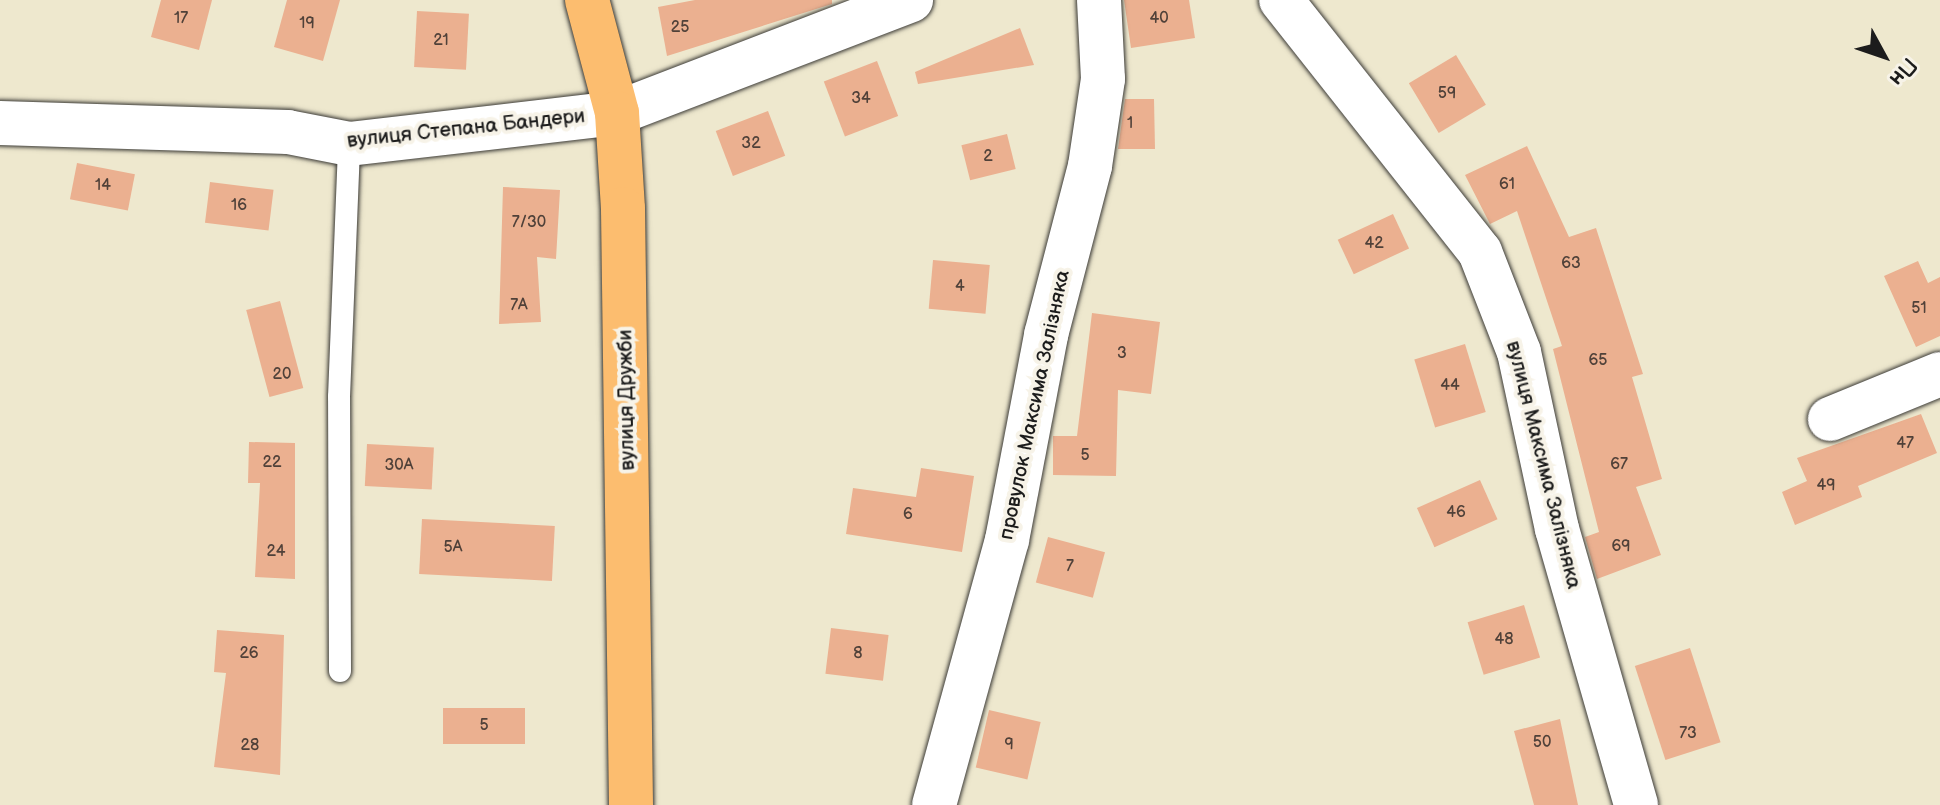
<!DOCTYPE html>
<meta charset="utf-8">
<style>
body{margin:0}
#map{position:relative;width:1940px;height:805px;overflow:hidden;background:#eee8ce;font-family:"Balsamiq Sans",sans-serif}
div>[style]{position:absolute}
.building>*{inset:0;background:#ebb090;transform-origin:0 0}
.roads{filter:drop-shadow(0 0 2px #3c3b37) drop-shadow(0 0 2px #3c3b37)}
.service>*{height:22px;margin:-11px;padding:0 11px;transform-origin:11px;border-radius:11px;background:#fff}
.minor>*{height:44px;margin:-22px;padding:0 22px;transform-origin:22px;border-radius:22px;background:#fff}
.primary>*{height:44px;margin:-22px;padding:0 22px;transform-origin:22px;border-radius:22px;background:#fcbd6f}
span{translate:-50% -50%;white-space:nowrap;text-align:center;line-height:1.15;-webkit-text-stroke:8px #f7f3e8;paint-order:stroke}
.number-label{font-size:16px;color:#504139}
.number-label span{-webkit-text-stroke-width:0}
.street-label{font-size:20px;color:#1c1c1c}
.north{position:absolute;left:1844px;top:16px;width:80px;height:80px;-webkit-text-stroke:6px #f7f3e8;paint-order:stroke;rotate:130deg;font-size:22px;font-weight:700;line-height:32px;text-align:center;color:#1c1c1c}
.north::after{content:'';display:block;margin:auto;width:28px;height:36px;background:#1c1c1c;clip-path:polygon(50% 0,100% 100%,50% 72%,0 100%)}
</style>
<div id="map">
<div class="building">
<i style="clip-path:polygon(161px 0,212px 0,199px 50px,151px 37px)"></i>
<i style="clip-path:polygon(287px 0,340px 0,323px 61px,274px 47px)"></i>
<i style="clip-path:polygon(695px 0,832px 0,832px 4px,667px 56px,658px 7px)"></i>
<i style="clip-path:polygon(1124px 0,1189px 0,1195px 38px,1131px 48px)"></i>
<i style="left:417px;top:11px;width:52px;height:56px;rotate:3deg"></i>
<i style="clip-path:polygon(1020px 28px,1034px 65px,918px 84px,915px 72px)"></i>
<i style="left:1456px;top:55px;width:58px;height:55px;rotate:59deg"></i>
<i style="left:877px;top:61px;width:59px;height:57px;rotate:69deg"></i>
<i style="clip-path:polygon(1125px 99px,1154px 99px,1155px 149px,1118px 149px)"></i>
<i style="left:768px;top:111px;width:48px;height:56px;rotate:69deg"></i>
<i style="left:1007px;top:134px;width:36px;height:47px;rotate:76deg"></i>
<i style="clip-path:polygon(1527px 146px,1569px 237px,1596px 228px,1643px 374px,1632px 377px,1662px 479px,1636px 487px,1661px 555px,1597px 579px,1585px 537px,1599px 532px,1553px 349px,1562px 346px,1517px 211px,1490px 224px,1465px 175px)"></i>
<i style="left:77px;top:163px;width:59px;height:37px;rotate:11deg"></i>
<i style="left:210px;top:182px;width:64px;height:41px;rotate:7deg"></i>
<i style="clip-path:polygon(503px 187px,560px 190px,556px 259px,537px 257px,541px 322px,499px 324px)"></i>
<i style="left:1393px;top:214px;width:38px;height:61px;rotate:65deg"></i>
<i style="left:933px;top:260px;width:57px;height:49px;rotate:5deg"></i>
<i style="clip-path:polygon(1918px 261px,1928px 283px,1940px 277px,1940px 336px,1916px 347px,1884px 276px)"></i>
<i style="left:280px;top:301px;width:90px;height:35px;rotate:75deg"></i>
<i style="clip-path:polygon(1092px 313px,1160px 322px,1151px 394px,1118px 390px,1116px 476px,1053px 475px,1053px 436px,1077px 436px)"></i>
<i style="left:1465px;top:344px;width:71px;height:53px;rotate:73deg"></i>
<i style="clip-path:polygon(1921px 414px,1937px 453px,1858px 486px,1862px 497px,1795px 525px,1782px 492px,1807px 481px,1797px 458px)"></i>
<i style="clip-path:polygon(249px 442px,295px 443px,295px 579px,255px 577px,260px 483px,248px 483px)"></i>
<i style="left:367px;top:444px;width:67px;height:42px;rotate:3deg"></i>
<i style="clip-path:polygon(921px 468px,974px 476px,962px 552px,846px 534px,853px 488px,916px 497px)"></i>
<i style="left:1480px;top:480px;width:43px;height:69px;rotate:66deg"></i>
<i style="left:422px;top:519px;width:133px;height:55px;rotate:3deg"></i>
<i style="left:1048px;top:537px;width:59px;height:47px;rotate:15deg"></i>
<i style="left:1524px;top:605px;width:55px;height:59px;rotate:73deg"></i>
<i style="left:831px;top:628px;width:58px;height:46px;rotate:7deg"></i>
<i style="clip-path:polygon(217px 630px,284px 635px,280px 775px,214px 767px,226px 673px,214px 672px)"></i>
<i style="left:1690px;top:648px;width:99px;height:58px;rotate:72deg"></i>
<i style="left:443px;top:708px;width:82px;height:36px"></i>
<i style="left:989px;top:710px;width:53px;height:59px;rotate:13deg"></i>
<i style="clip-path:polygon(1560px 719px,1578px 805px,1534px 805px,1514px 731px)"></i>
</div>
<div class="roads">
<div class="service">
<i style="left:340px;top:671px;width:274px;rotate:-90.2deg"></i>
<i style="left:339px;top:397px;width:253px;rotate:-87.7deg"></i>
</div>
<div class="minor">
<i style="left:1281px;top:0;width:321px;rotate:51.7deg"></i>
<i style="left:1480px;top:252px;width:107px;rotate:68.7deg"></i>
<i style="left:1519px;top:352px;width:181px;rotate:77.9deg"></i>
<i style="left:1557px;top:529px;width:287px;rotate:74deg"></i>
<i style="left:0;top:123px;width:288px;rotate:1.8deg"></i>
<i style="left:288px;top:132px;width:62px;rotate:11.1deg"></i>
<i style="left:349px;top:144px;width:270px;rotate:-6.6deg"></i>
<i style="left:617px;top:113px;width:315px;rotate:-21deg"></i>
<i style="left:1830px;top:419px;width:119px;rotate:-22.2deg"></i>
<i style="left:934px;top:805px;width:275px;rotate:-74.6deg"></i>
<i style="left:1007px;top:540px;width:209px;rotate:-79.2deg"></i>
<i style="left:1046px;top:335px;width:175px;rotate:-75.4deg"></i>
<i style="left:1090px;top:166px;width:88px;rotate:-81.5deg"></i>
<i style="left:1103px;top:79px;width:79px;rotate:-92.9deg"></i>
</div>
<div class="primary">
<i style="left:587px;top:0;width:117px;rotate:75.1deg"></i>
<i style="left:617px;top:113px;width:96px;rotate:86.4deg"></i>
<i style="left:623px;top:209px;width:596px;rotate:89.23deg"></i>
</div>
</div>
<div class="number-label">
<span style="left:181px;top:19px">17</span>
<span style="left:1159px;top:19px">40</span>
<span style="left:307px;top:24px">19</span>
<span style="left:680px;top:28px">25</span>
<span style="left:441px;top:41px">21</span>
<span style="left:1447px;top:94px">59</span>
<span style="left:861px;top:99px">34</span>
<span style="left:1130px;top:124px">1</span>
<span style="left:751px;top:144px">32</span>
<span style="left:988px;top:157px">2</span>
<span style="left:1507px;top:185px">61</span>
<span style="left:103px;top:186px">14</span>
<span style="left:239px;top:206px">16</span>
<span style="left:529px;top:223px">7/30</span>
<span style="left:1374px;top:244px">42</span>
<span style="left:1571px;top:264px">63</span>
<span style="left:960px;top:287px">4</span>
<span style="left:519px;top:306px">7А</span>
<span style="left:1919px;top:309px">51</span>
<span style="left:1122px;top:354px">3</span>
<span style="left:1598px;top:361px">65</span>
<span style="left:282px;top:375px">20</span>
<span style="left:1450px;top:386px">44</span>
<span style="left:1905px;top:444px">47</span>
<span style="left:1085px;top:456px">5</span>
<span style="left:272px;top:463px">22</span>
<span style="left:1619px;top:465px">67</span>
<span style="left:399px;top:466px">30А</span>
<span style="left:1826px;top:486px">49</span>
<span style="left:1456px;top:513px">46</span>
<span style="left:908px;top:515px">6</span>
<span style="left:1621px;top:547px">69</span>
<span style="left:453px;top:548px">5А</span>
<span style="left:276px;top:552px">24</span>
<span style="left:1070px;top:567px">7</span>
<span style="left:1504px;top:640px">48</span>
<span style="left:249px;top:654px">26</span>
<span style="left:858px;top:654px">8</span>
<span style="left:484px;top:726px">5</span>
<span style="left:1688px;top:734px">73</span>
<span style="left:1542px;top:743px">50</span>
<span style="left:1009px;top:745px">9</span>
<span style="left:250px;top:746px">28</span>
</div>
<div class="street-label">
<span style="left:466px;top:129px;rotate:-6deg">вулиця Степана Бандери</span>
<span style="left:627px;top:400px;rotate:-91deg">вулиця Дружби</span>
<span style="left:1035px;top:405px;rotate:-78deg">провулок Максима Залізняка</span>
<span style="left:1543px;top:465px;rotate:76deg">вулиця Максима Залізняка</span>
</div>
<div class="north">Пн</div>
</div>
